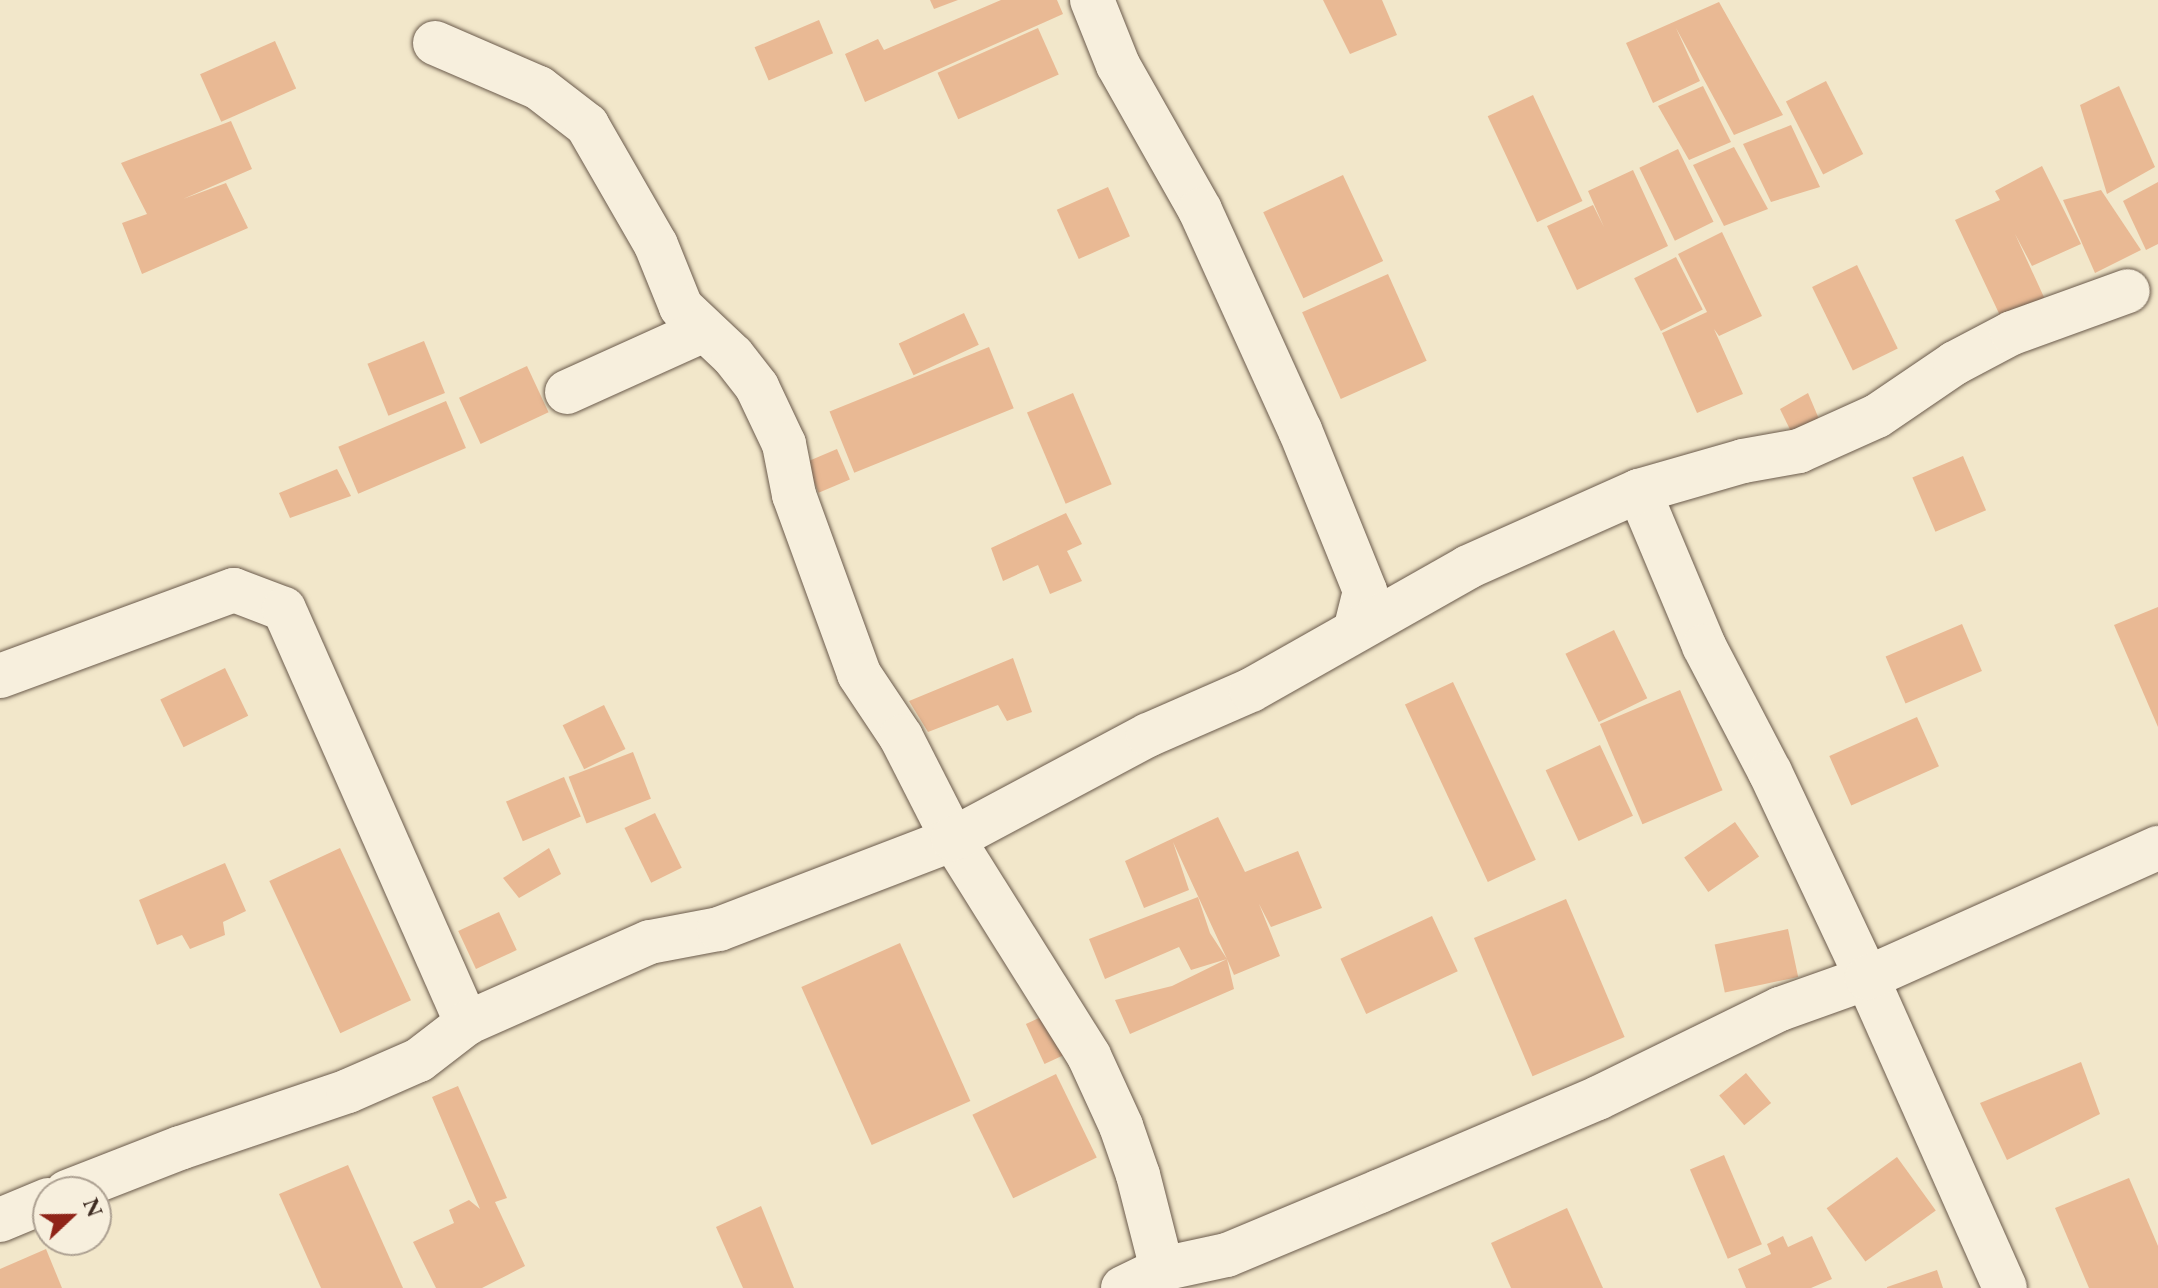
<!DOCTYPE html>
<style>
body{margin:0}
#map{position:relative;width:2158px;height:1288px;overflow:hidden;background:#f2e7ca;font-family:"EB Garamond",serif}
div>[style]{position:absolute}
.building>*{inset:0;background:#e9b994;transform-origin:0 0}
.roads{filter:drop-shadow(0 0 2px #6b5b4c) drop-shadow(0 0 2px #6b5b4c)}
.minor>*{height:44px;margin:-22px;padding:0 22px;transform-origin:22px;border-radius:22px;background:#f7efdd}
span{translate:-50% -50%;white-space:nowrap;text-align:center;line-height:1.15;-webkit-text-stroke:7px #f7efdd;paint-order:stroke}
.north{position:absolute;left:32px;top:1176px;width:80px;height:80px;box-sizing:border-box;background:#f7efdd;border:2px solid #ada192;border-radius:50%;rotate:68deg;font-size:22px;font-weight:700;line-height:32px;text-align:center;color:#3e2c22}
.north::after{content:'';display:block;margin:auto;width:28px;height:36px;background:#8f2418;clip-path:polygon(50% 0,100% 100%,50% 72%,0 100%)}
</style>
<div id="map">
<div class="building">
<i style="clip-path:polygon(930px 0,958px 0,934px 9px)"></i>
<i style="clip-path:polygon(1001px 0,1057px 0,1063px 14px,865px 102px,845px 54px,878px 39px,884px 50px)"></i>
<i style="clip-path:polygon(1323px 0,1382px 0,1397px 35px,1350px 54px)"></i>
<i style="clip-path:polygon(1719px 2px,1783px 115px,1734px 135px,1676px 28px,1700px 81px,1653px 103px,1626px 43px)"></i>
<i style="left:819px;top:20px;width:36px;height:70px;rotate:67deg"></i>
<i style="left:1038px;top:28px;width:51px;height:110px;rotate:66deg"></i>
<i style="left:275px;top:41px;width:52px;height:82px;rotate:66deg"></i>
<i style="left:1826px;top:81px;width:82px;height:45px;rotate:63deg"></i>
<i style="clip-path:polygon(1703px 86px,1731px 142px,1689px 160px,1658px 106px)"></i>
<i style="clip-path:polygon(2119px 86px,2155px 167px,2107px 194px,2080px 105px)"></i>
<i style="left:1533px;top:95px;width:117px;height:50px;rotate:65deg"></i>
<i style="clip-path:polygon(231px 121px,252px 169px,183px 199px,226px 183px,248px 228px,142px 274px,122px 223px,147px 214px,121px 163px)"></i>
<i style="clip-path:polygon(1791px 125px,1820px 187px,1771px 202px,1743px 144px)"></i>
<i style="clip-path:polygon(1734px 147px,1768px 209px,1724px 226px,1693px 165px)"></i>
<i style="left:1678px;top:149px;width:81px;height:43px;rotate:64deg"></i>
<i style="clip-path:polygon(2042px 166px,2081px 244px,2032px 266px,2015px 234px,2048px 306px,2004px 324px,1955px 220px,2000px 200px,1995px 191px)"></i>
<i style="clip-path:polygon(1633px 170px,1668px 246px,1577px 290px,1547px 226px,1593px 205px,1604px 227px,1588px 191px)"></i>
<i style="left:1343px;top:175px;width:95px;height:88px;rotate:65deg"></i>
<i style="clip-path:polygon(2158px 182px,2158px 244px,2146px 250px,2123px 201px)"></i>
<i style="left:1108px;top:187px;width:54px;height:56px;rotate:66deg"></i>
<i style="clip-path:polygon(2101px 190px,2141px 250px,2095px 273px,2063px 200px)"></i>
<i style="clip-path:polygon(1722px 232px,1762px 316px,1719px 336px,1714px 329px,1743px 394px,1697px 413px,1662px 333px,1707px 312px,1678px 254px)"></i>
<i style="left:1676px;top:257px;width:59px;height:47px;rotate:63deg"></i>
<i style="left:1857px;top:265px;width:93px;height:50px;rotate:64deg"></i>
<i style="left:1388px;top:274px;width:95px;height:94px;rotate:66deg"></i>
<i style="left:964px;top:313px;width:35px;height:72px;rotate:65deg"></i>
<i style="left:424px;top:341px;width:56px;height:61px;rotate:68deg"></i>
<i style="left:989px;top:347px;width:66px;height:172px;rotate:68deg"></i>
<i style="left:527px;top:366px;width:51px;height:75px;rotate:65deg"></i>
<i style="left:1073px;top:393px;width:99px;height:50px;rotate:67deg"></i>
<i style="clip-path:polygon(1808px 393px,1827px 438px,1800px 450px,1780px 409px)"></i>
<i style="left:446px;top:401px;width:51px;height:117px;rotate:67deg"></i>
<i style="left:837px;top:449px;width:33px;height:34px;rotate:67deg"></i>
<i style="left:1963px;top:456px;width:59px;height:55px;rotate:67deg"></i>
<i style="clip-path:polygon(337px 469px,351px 496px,290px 518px,279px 493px)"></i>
<i style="clip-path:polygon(1066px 513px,1082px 544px,1067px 551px,1082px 581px,1050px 594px,1038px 565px,1003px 581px,991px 548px)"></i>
<i style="clip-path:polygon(2158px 607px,2158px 727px,2114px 625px)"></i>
<i style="left:1962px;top:624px;width:51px;height:83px;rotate:67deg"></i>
<i style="left:1614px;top:630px;width:76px;height:54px;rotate:64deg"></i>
<i style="clip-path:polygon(1013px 658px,1032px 712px,1007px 721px,998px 705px,928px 732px,909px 701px)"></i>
<i style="left:225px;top:668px;width:53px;height:72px;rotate:64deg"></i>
<i style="left:1453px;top:682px;width:196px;height:53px;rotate:65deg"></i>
<i style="left:1680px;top:690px;width:109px;height:87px;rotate:67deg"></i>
<i style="left:604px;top:705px;width:49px;height:46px;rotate:64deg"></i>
<i style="left:1917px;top:717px;width:54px;height:96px;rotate:66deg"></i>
<i style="left:1600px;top:745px;width:78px;height:60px;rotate:65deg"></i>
<i style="left:633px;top:752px;width:50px;height:69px;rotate:69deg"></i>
<i style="left:564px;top:777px;width:43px;height:63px;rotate:67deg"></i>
<i style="left:655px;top:813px;width:61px;height:34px;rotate:64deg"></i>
<i style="clip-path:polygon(1218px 817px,1245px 872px,1298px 851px,1322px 908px,1271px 927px,1259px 904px,1280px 956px,1234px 975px,1227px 959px,1234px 989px,1130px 1034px,1115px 1000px,1172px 986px,1227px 959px,1191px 970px,1179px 947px,1105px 979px,1089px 939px,1198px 897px,1210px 933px,1227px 959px,1173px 842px,1189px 890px,1144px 908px,1125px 861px)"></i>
<i style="left:1735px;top:822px;width:42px;height:62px;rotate:55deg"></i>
<i style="left:340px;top:848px;width:168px;height:78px;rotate:65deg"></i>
<i style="clip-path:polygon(549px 848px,561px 874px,519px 898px,503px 878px)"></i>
<i style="clip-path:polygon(225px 863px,246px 911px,223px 922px,225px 935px,190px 949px,182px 935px,157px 945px,139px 900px)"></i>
<i style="left:1566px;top:899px;width:150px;height:100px;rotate:67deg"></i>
<i style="left:499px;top:912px;width:42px;height:45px;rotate:65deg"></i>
<i style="left:1432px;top:916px;width:61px;height:101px;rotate:65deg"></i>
<i style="left:1788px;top:929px;width:49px;height:75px;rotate:78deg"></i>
<i style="left:900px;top:943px;width:173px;height:108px;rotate:66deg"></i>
<i style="left:1054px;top:1011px;width:44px;height:31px;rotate:65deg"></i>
<i style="clip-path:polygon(2081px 1062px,2100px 1114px,2007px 1160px,1980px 1103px)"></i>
<i style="left:1746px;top:1073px;width:39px;height:35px;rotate:50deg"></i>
<i style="left:1056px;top:1074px;width:93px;height:93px;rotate:64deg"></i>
<i style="clip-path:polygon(458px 1086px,507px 1198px,495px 1202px,525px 1266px,482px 1288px,436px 1288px,413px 1242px,454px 1223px,449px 1210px,469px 1200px,480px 1209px,432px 1097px)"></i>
<i style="left:1724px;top:1155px;width:97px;height:37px;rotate:67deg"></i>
<i style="left:1897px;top:1157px;width:66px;height:87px;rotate:54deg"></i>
<i style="clip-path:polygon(348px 1165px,403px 1288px,321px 1288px,279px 1194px)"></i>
<i style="clip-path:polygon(2129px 1178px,2158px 1246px,2158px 1288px,2089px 1288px,2055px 1208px)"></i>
<i style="clip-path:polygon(761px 1206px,794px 1288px,743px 1288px,716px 1227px)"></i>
<i style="clip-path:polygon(1567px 1208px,1603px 1288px,1511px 1288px,1491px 1243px)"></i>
<i style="clip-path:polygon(1783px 1236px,1788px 1247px,1812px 1236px,1832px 1279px,1811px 1288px,1746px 1288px,1738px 1269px,1771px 1254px,1767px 1244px)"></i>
<i style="clip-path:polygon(46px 1249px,62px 1288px,0 1288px,0 1269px)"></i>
<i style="clip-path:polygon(1937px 1270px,1943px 1288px,1887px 1288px,1887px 1287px)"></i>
</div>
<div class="roads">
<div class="minor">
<i style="left:1092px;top:0;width:70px;rotate:68.2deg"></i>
<i style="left:1118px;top:65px;width:167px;rotate:60.5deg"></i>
<i style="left:1200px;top:210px;width:242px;rotate:65.6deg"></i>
<i style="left:1300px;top:430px;width:174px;rotate:68deg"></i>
<i style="left:1365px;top:591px;width:38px;rotate:104deg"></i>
<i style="left:435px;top:43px;width:113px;rotate:23.4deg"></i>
<i style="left:539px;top:88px;width:61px;rotate:37.6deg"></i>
<i style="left:587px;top:125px;width:138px;rotate:60.1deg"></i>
<i style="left:656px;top:245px;width:67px;rotate:68deg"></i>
<i style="left:681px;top:307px;width:71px;rotate:43.3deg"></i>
<i style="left:733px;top:356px;width:39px;rotate:52deg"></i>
<i style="left:757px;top:387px;width:63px;rotate:64.7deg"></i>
<i style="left:784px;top:444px;width:52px;rotate:78.9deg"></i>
<i style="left:794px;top:495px;width:190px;rotate:70deg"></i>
<i style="left:859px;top:674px;width:76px;rotate:56.3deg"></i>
<i style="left:901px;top:737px;width:114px;rotate:63deg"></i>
<i style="left:953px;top:839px;width:256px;rotate:57.9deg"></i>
<i style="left:1089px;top:1056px;width:77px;rotate:65.4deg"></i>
<i style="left:1121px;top:1126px;width:52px;rotate:70.9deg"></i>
<i style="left:1138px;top:1175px;width:97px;rotate:75.7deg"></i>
<i style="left:567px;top:392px;width:150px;rotate:-24.3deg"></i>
<i style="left:1639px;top:491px;width:168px;rotate:67.2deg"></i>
<i style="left:1704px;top:646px;width:142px;rotate:62.4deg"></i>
<i style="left:1770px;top:772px;width:228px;rotate:64.8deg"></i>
<i style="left:1867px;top:978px;width:339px;rotate:66deg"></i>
<i style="left:0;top:676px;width:249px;rotate:-20.2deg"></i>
<i style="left:234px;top:590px;width:53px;rotate:20.8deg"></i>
<i style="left:284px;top:609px;width:453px;rotate:66.2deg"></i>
<i style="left:67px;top:1192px;width:121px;rotate:-21.3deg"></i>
<i style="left:180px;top:1148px;width:177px;rotate:-18.7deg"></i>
<i style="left:348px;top:1091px;width:77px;rotate:-23.6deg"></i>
<i style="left:419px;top:1060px;width:61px;rotate:-37.6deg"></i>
<i style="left:467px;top:1023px;width:200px;rotate:-23.9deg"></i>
<i style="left:650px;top:942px;width:70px;rotate:-10.7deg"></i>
<i style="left:719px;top:929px;width:251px;rotate:-21deg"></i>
<i style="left:953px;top:839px;width:221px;rotate:-28.1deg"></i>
<i style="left:1148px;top:735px;width:112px;rotate:-23.6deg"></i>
<i style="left:1251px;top:690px;width:249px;rotate:-29.5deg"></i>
<i style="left:1468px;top:567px;width:187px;rotate:-24deg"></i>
<i style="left:1639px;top:491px;width:108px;rotate:-16.1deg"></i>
<i style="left:1743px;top:461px;width:57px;rotate:-10.1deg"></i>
<i style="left:1799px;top:451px;width:85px;rotate:-24.2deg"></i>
<i style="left:1877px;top:416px;width:94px;rotate:-34.2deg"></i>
<i style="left:1955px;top:363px;width:64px;rotate:-27.8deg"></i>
<i style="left:2012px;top:333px;width:123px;rotate:-19.9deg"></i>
<i style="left:0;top:1220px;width:52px;rotate:-22.6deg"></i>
<i style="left:1123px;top:1288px;width:43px;rotate:-26deg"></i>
<i style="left:1162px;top:1269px;width:66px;rotate:-12.2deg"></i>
<i style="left:1227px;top:1255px;width:166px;rotate:-22.7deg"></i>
<i style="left:1380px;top:1191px;width:237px;rotate:-23.1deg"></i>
<i style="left:1598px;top:1098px;width:203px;rotate:-26.1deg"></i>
<i style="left:1780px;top:1009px;width:92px;rotate:-19.6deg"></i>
<i style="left:1867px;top:978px;width:319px;rotate:-24.1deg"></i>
</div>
</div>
<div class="north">N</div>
</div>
